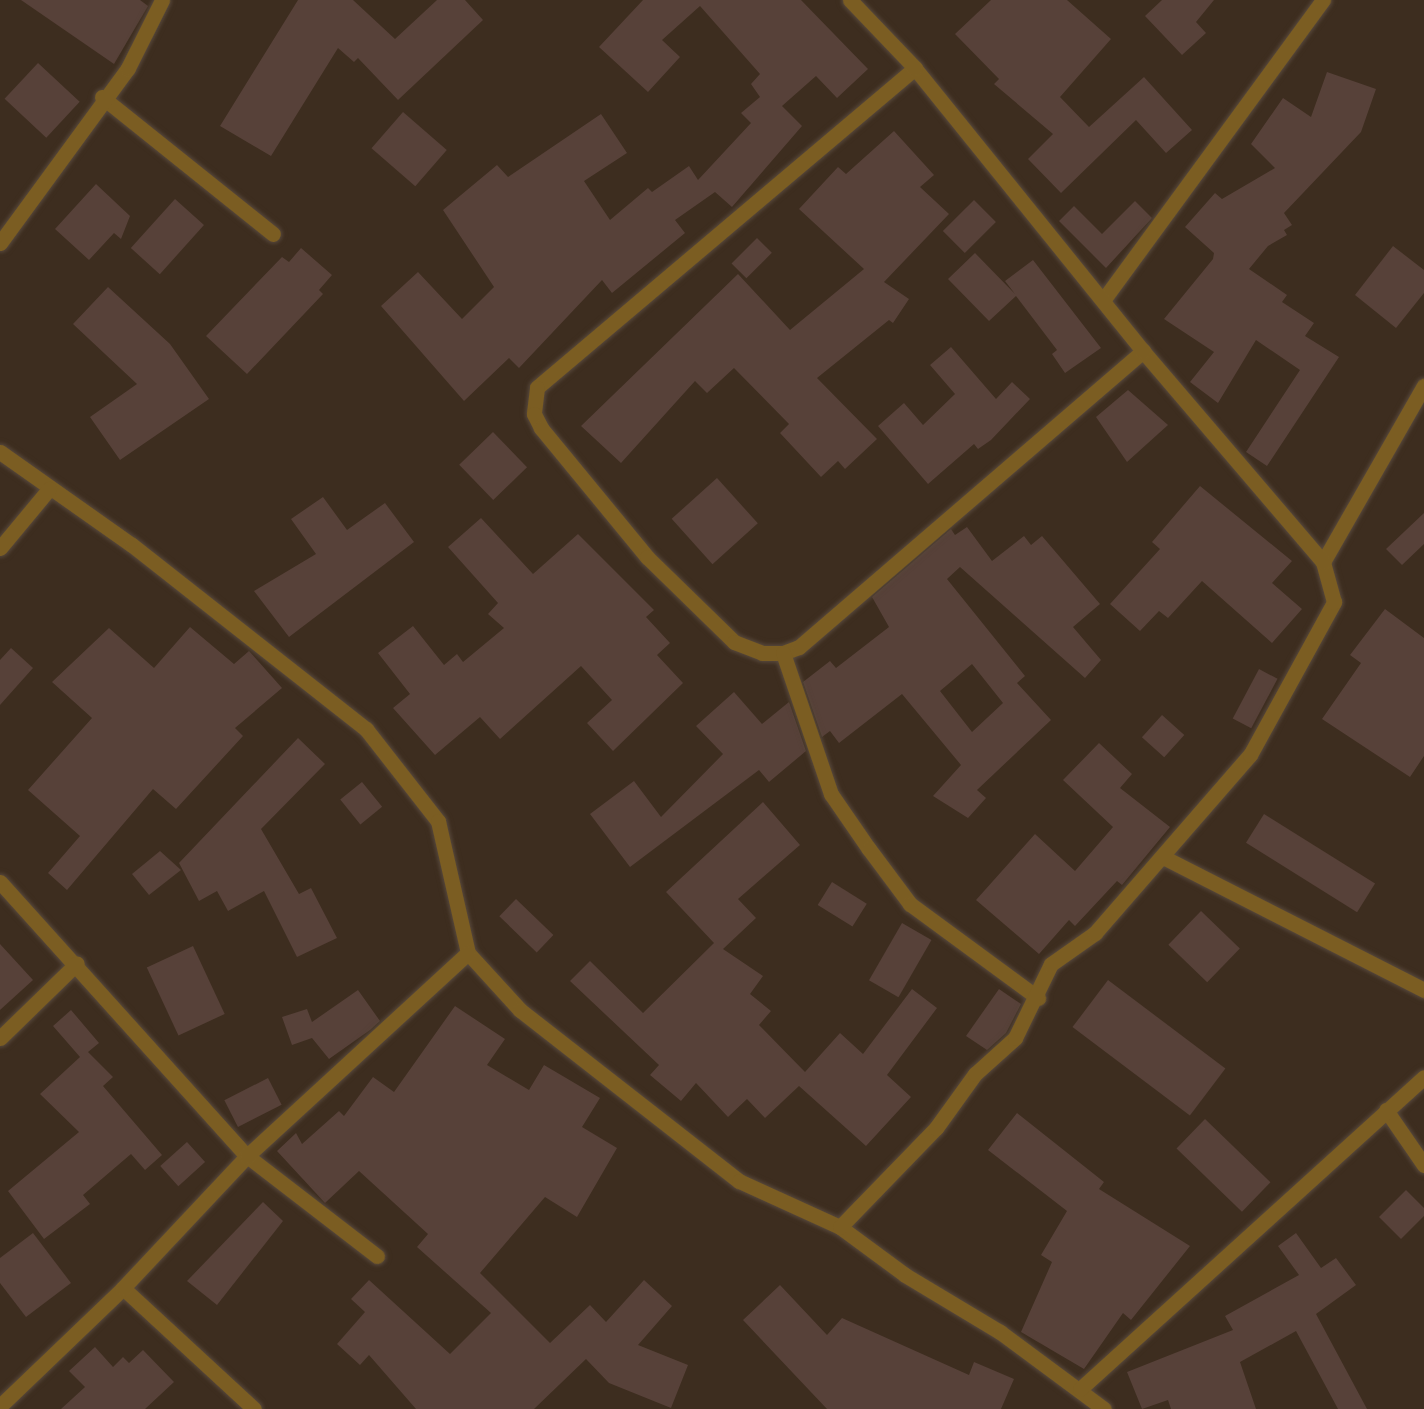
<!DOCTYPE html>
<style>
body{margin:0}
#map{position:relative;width:1424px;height:1409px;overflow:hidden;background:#3d2d1f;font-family:"Exo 2",sans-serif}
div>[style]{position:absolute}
.building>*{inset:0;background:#574139;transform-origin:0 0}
.roads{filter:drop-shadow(0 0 2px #58493c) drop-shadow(0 0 2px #58493c)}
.minor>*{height:15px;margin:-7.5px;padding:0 7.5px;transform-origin:7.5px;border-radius:7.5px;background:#7b5d22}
span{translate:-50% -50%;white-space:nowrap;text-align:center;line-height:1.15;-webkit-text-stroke:6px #332315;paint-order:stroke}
</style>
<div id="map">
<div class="building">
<i style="clip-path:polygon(21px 0,140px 0,148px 6px,114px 64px)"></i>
<i style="clip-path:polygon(298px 0,353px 0,395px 39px,437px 0,465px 0,483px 20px,398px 100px,358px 58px,354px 62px,338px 48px,271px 156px,220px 126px)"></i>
<i style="clip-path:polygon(643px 0,801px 0,868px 69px,837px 98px,816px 76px,782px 106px,802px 126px,732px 207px,715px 192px,675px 220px,685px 233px,612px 293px,602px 280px,519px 368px,509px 358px,464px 401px,381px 306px,418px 272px,462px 319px,494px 287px,443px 210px,497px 165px,508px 177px,601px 114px,627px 153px,584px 181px,610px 220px,648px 188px,652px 192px,689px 166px,698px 180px,751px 123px,741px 113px,760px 97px,751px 84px,760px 74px,700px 6px,662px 40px,680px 57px,648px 92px,599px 47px)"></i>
<i style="clip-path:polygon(991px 0,1067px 0,1111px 39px,1060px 97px,1089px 127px,1144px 77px,1192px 130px,1166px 153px,1136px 120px,1061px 193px,1028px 159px,1053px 134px,994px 84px,999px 79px,955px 34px)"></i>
<i style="clip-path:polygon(1162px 0,1214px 0,1196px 22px,1206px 33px,1182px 55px,1145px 16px)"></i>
<i style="left:38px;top:63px;width:57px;height:49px;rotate:43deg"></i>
<i style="clip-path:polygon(1327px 72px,1376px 89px,1361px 132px,1284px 213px,1292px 225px,1284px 230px,1287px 235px,1268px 246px,1249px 269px,1287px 295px,1282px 302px,1314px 323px,1305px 336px,1339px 357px,1267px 466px,1246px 452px,1300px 370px,1256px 340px,1218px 403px,1190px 382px,1214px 352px,1164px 319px,1213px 259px,1214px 253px,1185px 227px,1215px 193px,1222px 199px,1275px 168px,1251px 144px,1283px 98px,1311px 117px)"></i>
<i style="left:403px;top:112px;width:58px;height:48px;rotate:41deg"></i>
<i style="clip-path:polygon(894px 131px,934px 175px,920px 187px,949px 214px,884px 282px,909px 299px,893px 323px,889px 320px,817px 378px,877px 439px,845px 469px,838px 461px,821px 477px,780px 433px,789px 424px,734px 368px,707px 393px,695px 381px,621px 463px,581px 426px,738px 274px,790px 330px,864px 269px,799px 209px,838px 167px,846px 174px)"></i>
<i style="clip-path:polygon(96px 184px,130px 216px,121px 239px,114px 233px,89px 260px,55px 229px)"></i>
<i style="left:175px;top:199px;width:39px;height:66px;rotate:42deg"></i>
<i style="left:974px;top:200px;width:31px;height:44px;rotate:45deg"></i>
<i style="clip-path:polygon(1135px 201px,1152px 218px,1106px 268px,1059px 221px,1074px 206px,1102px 234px)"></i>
<i style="left:757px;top:238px;width:21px;height:36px;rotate:45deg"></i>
<i style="clip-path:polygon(1393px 246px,1424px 270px,1424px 293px,1396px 328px,1355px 295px)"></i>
<i style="clip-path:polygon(301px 248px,332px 275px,319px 290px,323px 294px,247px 374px,206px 336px,282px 257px,289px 262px)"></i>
<i style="clip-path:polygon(975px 253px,1015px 294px,1005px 281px,1033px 260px,1101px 348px,1065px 373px,1052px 354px,1057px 350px,1016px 296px,989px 321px,948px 279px)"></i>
<i style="clip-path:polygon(108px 287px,170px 344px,209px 399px,120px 460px,90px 417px,137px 384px,73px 324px)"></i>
<i style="clip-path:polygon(951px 347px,996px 399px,1012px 382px,1030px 399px,991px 440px,978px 449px,974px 444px,928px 484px,878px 426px,904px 403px,923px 425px,955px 394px,930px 365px)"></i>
<i style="clip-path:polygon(1128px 390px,1168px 425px,1127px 462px,1096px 417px)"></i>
<i style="left:493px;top:432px;width:49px;height:47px;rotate:46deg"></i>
<i style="left:717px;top:478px;width:61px;height:61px;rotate:48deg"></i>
<i style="clip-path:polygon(1200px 486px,1292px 561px,1272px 583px,1302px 609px,1272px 643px,1202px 581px,1168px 618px,1159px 611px,1140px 631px,1110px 604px,1160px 549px,1152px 542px)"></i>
<i style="clip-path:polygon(323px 497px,347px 530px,385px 503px,414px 542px,289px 637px,254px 591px,316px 554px,291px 519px)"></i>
<i style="clip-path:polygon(1424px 513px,1424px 544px,1402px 565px,1386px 549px)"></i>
<i style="clip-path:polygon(481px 518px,533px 574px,578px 534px,654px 610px,646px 617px,670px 643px,657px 655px,683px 683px,613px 751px,587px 723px,612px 700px,581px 666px,500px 739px,480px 717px,435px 755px,393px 708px,410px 694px,378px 653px,413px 626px,444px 665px,457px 654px,463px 662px,504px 628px,488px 614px,498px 603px,448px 547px)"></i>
<i style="clip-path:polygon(evenodd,967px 527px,992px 561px,1024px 536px,1031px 545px,1042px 536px,1100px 604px,1073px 627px,1101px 660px,1085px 678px,960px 567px,947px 579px,1025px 676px,1017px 683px,1051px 720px,977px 790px,986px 798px,968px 818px,933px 796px,961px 765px,902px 694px,839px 743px,830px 731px,822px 737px,803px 682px,830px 661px,836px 668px,889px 627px,872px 597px,951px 529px,955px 535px,967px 527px,972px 664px,1003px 703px,972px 732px,940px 691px,972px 664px)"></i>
<i style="clip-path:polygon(1385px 609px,1424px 638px,1424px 756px,1410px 777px,1322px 719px,1361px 663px,1350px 655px)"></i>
<i style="clip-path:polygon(190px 627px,234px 664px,249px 651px,282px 688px,235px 728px,243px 736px,176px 809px,153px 789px,67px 890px,48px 873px,80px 836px,28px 790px,92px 718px,52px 682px,109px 628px,154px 668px)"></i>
<i style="clip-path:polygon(11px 648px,33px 668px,0 705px,0 660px)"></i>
<i style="left:1259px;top:669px;width:21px;height:56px;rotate:28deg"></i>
<i style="clip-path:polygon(734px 692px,762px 724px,789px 702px,806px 751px,769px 782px,759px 770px,630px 867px,590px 814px,634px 781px,661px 817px,723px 754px,696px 726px)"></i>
<i style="left:1162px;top:715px;width:30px;height:30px;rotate:42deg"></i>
<i style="clip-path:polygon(298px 738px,325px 764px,261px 829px,299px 894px,311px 888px,337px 938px,297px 957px,264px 891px,228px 911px,217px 891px,199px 901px,179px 863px)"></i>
<i style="clip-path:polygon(1099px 743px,1132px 774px,1120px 788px,1170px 827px,1122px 885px,1117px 881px,1075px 926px,1069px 920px,1039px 954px,976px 900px,1035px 834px,1075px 871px,1113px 827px,1063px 780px)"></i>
<i style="left:362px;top:782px;width:32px;height:28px;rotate:51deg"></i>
<i style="clip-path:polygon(763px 802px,800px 845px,738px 899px,756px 918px,723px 949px,763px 976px,750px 994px,771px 1011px,759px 1025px,805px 1072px,840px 1033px,863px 1054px,912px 989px,937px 1008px,887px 1075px,911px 1097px,866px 1146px,799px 1086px,765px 1118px,747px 1099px,728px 1117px,696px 1083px,681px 1101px,650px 1075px,659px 1065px,570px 981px,590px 961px,643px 1013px,714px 943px,666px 892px)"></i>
<i style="left:1264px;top:814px;width:131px;height:34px;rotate:32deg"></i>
<i style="clip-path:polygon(160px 851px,181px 870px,149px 895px,132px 874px)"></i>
<i style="left:832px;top:882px;width:41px;height:27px;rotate:32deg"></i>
<i style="left:516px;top:899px;width:52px;height:24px;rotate:44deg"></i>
<i style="left:1201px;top:911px;width:54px;height:47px;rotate:44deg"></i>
<i style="left:902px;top:923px;width:34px;height:66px;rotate:30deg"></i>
<i style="clip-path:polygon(0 944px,33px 980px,0 1010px)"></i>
<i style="left:193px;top:946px;width:75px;height:51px;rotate:65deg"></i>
<i style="left:1108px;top:980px;width:147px;height:59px;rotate:37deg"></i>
<i style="clip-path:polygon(999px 989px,1021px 1004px,1006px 1033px,987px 1050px,966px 1036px)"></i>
<i style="clip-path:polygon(358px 990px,380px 1021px,370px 1030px,329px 1059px,312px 1038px,292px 1045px,282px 1017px,307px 1009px,312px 1022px)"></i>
<i style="clip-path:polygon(455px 1006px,505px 1039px,487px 1065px,529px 1090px,544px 1065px,600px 1098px,582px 1127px,617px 1148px,577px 1217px,545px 1197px,480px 1273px,550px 1343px,590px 1305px,606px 1322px,644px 1280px,672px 1306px,638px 1345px,688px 1365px,671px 1408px,609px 1383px,586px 1359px,534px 1409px,416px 1409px,369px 1355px,360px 1365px,337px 1344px,365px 1312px,351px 1299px,369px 1280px,450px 1354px,491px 1313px,417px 1247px,428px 1234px,359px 1171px,325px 1203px,277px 1151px,296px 1133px,302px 1144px,339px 1111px,344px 1116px,373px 1077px,394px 1092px)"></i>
<i style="clip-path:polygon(71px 1010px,99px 1043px,88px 1052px,113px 1077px,103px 1086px,162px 1155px,145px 1170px,131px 1154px,83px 1195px,90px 1204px,44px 1239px,8px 1191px,79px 1132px,40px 1094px,80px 1057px,53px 1026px)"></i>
<i style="left:268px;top:1078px;width:30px;height:49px;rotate:63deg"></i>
<i style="clip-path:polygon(1017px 1113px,1104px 1182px,1099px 1189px,1190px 1246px,1131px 1320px,1123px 1313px,1084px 1369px,1021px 1332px,1052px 1262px,1041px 1255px,1067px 1211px,988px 1150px)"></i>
<i style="left:1205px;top:1119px;width:91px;height:41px;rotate:44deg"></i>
<i style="left:187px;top:1142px;width:27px;height:36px;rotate:48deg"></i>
<i style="clip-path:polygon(1406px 1190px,1424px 1208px,1424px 1216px,1401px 1239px,1379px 1217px)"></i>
<i style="clip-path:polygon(263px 1202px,283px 1221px,217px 1305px,187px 1281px)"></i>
<i style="clip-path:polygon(33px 1233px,71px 1283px,26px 1317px,0 1283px,0 1258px)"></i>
<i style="clip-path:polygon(1296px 1233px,1321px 1268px,1336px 1258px,1356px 1285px,1316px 1314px,1367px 1409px,1338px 1409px,1296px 1331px,1240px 1362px,1256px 1409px,1171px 1409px,1168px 1400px,1142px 1409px,1127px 1372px,1233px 1330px,1225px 1316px,1299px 1275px,1278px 1246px)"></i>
<i style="clip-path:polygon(780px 1285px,827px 1335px,842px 1318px,969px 1375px,974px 1362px,1014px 1379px,1001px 1409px,827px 1409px,743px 1320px)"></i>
<i style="clip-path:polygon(95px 1347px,113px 1367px,123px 1357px,129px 1363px,143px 1350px,174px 1382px,145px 1409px,61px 1409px,85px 1387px,69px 1371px)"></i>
</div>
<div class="roads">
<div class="minor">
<i style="left:915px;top:68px;width:495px;rotate:139.8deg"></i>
<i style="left:537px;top:388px;width:26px;rotate:97deg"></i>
<i style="left:534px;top:414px;width:16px;rotate:63deg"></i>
<i style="left:541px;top:428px;width:167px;rotate:50.6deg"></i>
<i style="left:647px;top:557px;width:122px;rotate:44.3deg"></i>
<i style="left:734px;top:642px;width:30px;rotate:21deg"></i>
<i style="left:762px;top:653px;width:21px"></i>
<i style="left:783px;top:653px;width:17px;rotate:-21deg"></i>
<i style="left:799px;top:647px;width:454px;rotate:-40.7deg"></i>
<i style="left:102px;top:97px;width:219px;rotate:38.7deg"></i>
<i style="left:0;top:243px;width:217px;rotate:-53.8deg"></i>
<i style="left:128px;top:68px;width:76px;rotate:-63.4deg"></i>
<i style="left:1104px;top:299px;width:371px;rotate:-53.8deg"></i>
<i style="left:0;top:452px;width:161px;rotate:35.2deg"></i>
<i style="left:132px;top:545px;width:298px;rotate:38.2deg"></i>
<i style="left:366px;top:729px;width:117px;rotate:52deg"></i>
<i style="left:438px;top:821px;width:135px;rotate:77.2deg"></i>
<i style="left:468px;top:953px;width:77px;rotate:47.6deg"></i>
<i style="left:520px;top:1010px;width:278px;rotate:38deg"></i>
<i style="left:739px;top:1181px;width:111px;rotate:24.5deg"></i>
<i style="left:840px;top:1227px;width:81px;rotate:36.4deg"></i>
<i style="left:905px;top:1275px;width:111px;rotate:31deg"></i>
<i style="left:1000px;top:1332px;width:129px;rotate:36.5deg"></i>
<i style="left:0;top:548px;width:77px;rotate:-50.3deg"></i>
<i style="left:1323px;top:562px;width:203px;rotate:-60.2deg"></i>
<i style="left:783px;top:653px;width:149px;rotate:71.2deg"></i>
<i style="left:831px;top:794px;width:67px;rotate:55.4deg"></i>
<i style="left:869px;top:849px;width:69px;rotate:53.3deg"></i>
<i style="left:910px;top:904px;width:159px;rotate:36.3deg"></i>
<i style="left:1165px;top:858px;width:291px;rotate:27deg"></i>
<i style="left:0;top:882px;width:369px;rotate:48deg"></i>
<i style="left:247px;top:1156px;width:164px;rotate:37.6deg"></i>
<i style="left:0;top:1038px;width:107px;rotate:-44.2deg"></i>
<i style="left:1386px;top:1110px;width:67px;rotate:55.4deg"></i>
<i style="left:840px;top:1227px;width:138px;rotate:-45.9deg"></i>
<i style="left:936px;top:1128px;width:67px;rotate:-54.2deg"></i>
<i style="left:975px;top:1074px;width:54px;rotate:-42deg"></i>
<i style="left:1015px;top:1038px;width:82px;rotate:-64.1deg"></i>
<i style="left:1051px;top:964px;width:54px;rotate:-35.2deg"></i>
<i style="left:1095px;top:933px;width:236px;rotate:-49deg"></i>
<i style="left:1250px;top:755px;width:175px;rotate:-61.2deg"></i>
<i style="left:1334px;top:602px;width:41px;rotate:-105.4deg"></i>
<i style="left:1323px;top:562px;width:277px;rotate:-130.5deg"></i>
<i style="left:1143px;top:351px;width:363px;rotate:-128.9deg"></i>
<i style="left:915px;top:68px;width:94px;rotate:-133.7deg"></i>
<i style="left:123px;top:1288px;width:178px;rotate:42.7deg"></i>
<i style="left:1080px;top:1389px;width:464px;rotate:-42.2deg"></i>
<i style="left:0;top:1406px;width:170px;rotate:-43.8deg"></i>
<i style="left:123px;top:1288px;width:181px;rotate:-46.8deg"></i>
<i style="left:247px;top:1156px;width:300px;rotate:-42.6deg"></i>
</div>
</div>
</div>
